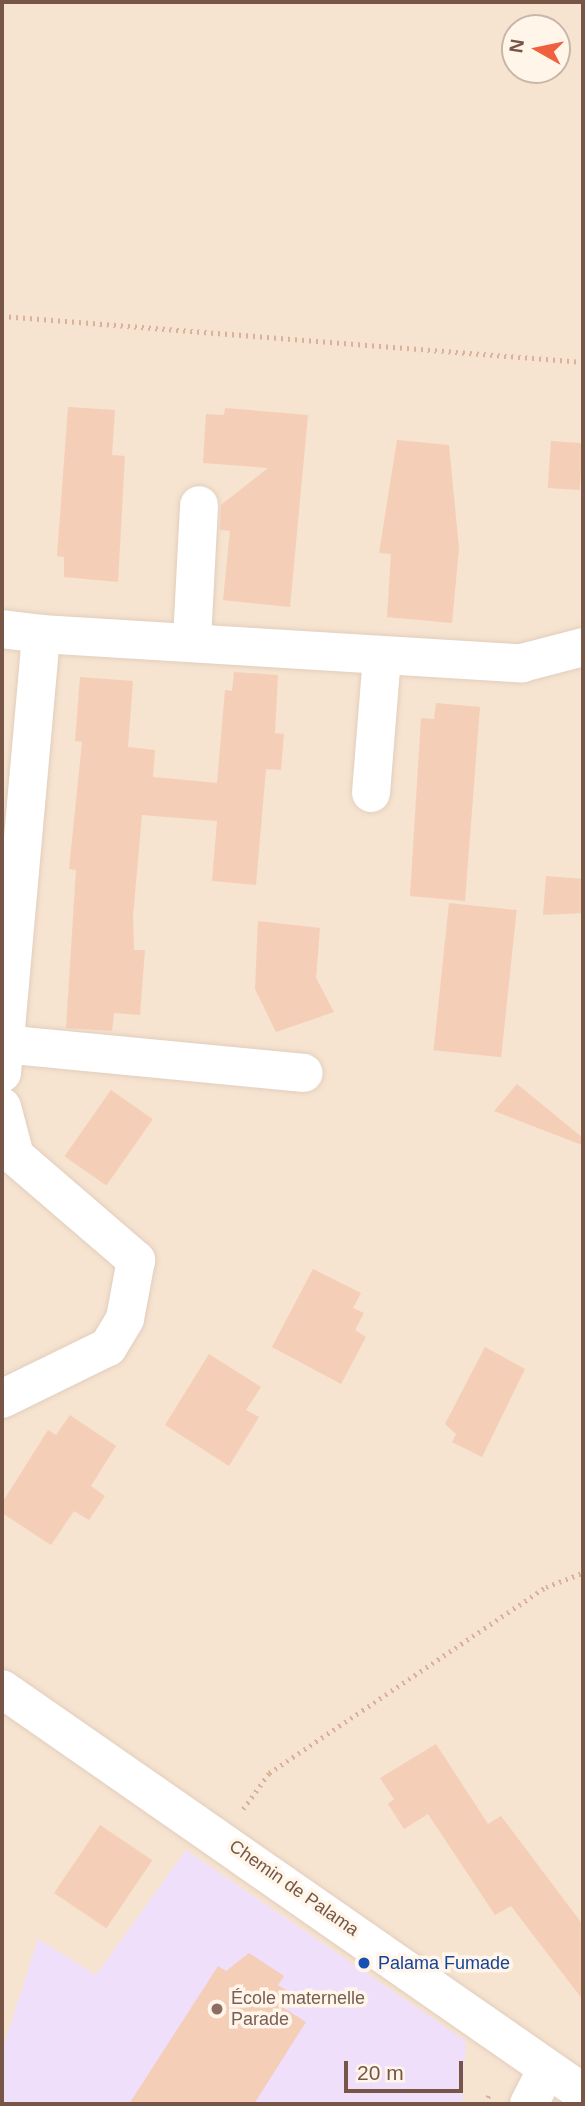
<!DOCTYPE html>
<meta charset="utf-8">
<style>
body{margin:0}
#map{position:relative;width:585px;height:2106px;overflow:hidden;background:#fef2e2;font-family:Arial,sans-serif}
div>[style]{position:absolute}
.residential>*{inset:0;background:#f6e3d0}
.education>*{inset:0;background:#efdffa}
.building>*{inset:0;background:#f5ceb8;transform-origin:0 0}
.path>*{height:4.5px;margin-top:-2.25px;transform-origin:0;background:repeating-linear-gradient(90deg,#dab19b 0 2px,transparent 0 7px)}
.roads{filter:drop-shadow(0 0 2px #e2cebd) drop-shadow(0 0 2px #e2cebd)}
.minor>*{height:38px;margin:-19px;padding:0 19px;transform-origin:19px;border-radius:19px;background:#fff}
.dots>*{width:19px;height:19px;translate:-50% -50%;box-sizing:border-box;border:4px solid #fff6e9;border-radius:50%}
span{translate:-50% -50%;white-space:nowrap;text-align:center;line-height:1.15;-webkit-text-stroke:7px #fff6e9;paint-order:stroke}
.street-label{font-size:18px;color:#775647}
.transit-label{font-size:18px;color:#164399}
.left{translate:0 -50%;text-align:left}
.education-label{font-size:18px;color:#785e54}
.frame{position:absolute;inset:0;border:4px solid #775647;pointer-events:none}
.north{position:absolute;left:501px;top:14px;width:70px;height:70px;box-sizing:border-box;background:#fff6e9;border:2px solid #c9b6a8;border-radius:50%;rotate:279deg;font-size:19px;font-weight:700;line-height:28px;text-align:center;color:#775647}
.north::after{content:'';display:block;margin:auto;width:24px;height:32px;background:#ef603f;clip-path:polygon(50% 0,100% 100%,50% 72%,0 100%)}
.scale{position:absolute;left:344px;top:2061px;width:119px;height:32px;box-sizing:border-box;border:4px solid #775647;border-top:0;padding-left:9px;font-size:21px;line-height:24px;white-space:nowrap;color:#775647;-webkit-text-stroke:5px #fff6e9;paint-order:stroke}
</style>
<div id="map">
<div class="residential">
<i style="clip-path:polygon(evenodd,2px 2px,583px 2px,583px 2104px,2px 2104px,2px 2px,515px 28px,557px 28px,557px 70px,515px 70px,515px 28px)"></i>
</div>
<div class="education">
<i style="clip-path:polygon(186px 1850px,466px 2041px,462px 2104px,2px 2104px,2px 2051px,38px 1939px,96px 1975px)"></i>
</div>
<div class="building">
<i style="clip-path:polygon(68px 407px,115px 410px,112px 455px,125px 456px,118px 582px,64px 577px,64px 557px,57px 556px)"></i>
<i style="clip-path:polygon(225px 408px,308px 415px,290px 607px,223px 600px,230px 531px,220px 530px,221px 505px,268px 468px,203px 463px,206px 414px,224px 415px)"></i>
<i style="clip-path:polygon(397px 440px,449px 445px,459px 548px,452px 623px,387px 617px,391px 554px,379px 553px)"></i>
<i style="left:551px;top:441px;width:32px;height:47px;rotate:4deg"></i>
<i style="clip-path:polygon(234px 672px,278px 675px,275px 733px,284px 734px,281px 770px,266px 769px,256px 885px,212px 881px,217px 821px,142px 815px,133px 916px,134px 950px,145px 950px,140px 1015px,114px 1013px,112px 1031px,66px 1028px,76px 870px,69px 869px,82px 742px,75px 741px,80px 677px,133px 681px,128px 747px,155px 750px,153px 777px,217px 783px,225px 690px,232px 691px)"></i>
<i style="clip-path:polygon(436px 703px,480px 707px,465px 901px,410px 896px,421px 718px,434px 719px)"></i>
<i style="clip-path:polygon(546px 876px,583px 879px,583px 913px,543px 915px)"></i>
<i style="left:449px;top:903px;width:68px;height:148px;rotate:6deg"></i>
<i style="clip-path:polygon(258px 921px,320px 928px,316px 978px,334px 1012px,276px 1032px,255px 989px)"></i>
<i style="clip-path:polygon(517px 1084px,583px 1138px,582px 1145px,494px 1111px)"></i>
<i style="left:111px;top:1090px;width:51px;height:81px;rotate:35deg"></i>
<i style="clip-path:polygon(313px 1269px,361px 1293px,353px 1308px,364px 1313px,355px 1330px,366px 1337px,341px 1384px,272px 1347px)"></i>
<i style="clip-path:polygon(485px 1347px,525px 1369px,482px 1457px,452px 1442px,456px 1434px,445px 1424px)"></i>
<i style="clip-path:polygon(209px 1354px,261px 1387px,246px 1410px,259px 1417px,229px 1466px,165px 1425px)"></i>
<i style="clip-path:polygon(70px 1415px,116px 1446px,91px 1486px,105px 1496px,89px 1520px,74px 1511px,51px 1545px,2px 1513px,2px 1503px,48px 1430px,56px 1435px)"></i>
<i style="clip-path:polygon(436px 1744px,488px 1824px,501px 1816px,583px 1925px,583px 2000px,511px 1906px,495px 1915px,428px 1814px,404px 1829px,388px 1804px,394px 1799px,380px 1778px)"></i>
<i style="left:100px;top:1825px;width:63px;height:82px;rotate:34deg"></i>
<i style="clip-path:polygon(249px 1953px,284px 1976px,278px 1985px,288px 1991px,279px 2005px,306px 2022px,254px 2104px,129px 2104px,218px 1966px,226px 1971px)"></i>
</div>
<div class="path">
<i style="left:2px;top:316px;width:583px;rotate:4.53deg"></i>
<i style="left:243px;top:1809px;width:44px;rotate:-54.2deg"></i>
<i style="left:269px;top:1773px;width:334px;rotate:-33.9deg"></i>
<i style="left:546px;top:1587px;width:40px;rotate:-21deg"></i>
<i style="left:485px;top:2104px;width:11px;rotate:-68deg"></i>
</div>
<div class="roads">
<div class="minor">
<i style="left:2px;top:629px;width:39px;rotate:7deg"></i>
<i style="left:192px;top:640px;width:135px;rotate:-87deg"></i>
<i style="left:371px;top:793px;width:137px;rotate:-85.4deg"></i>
<i style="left:3px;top:1044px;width:302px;rotate:5.5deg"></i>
<i style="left:2px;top:1073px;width:441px;rotate:-84.9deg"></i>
<i style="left:41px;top:634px;width:482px;rotate:3.5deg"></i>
<i style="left:522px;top:663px;width:63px;rotate:-14.7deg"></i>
<i style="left:2px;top:1107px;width:51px;rotate:75.1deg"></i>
<i style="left:15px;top:1156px;width:160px;rotate:40.7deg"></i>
<i style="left:136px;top:1260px;width:60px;rotate:100.6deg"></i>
<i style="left:125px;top:1319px;width:33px;rotate:121deg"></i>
<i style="left:108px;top:1347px;width:118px;rotate:153.9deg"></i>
<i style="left:2px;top:1689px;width:708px;rotate:34.81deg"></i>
<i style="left:529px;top:2104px;width:38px;rotate:-63deg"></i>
</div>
</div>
<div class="dots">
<i style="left:364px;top:1963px;background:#1a4fb4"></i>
<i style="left:217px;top:2009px;background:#8d6e63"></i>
</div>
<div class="street-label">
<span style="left:294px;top:1888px;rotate:35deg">Chemin de Palama</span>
</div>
<div class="transit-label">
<span class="left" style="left:378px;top:1963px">Palama Fumade</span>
</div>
<div class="education-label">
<span class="left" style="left:231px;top:2009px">École maternelle<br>Parade</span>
</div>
<div class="frame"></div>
<div class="north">N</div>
<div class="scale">20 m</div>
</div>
